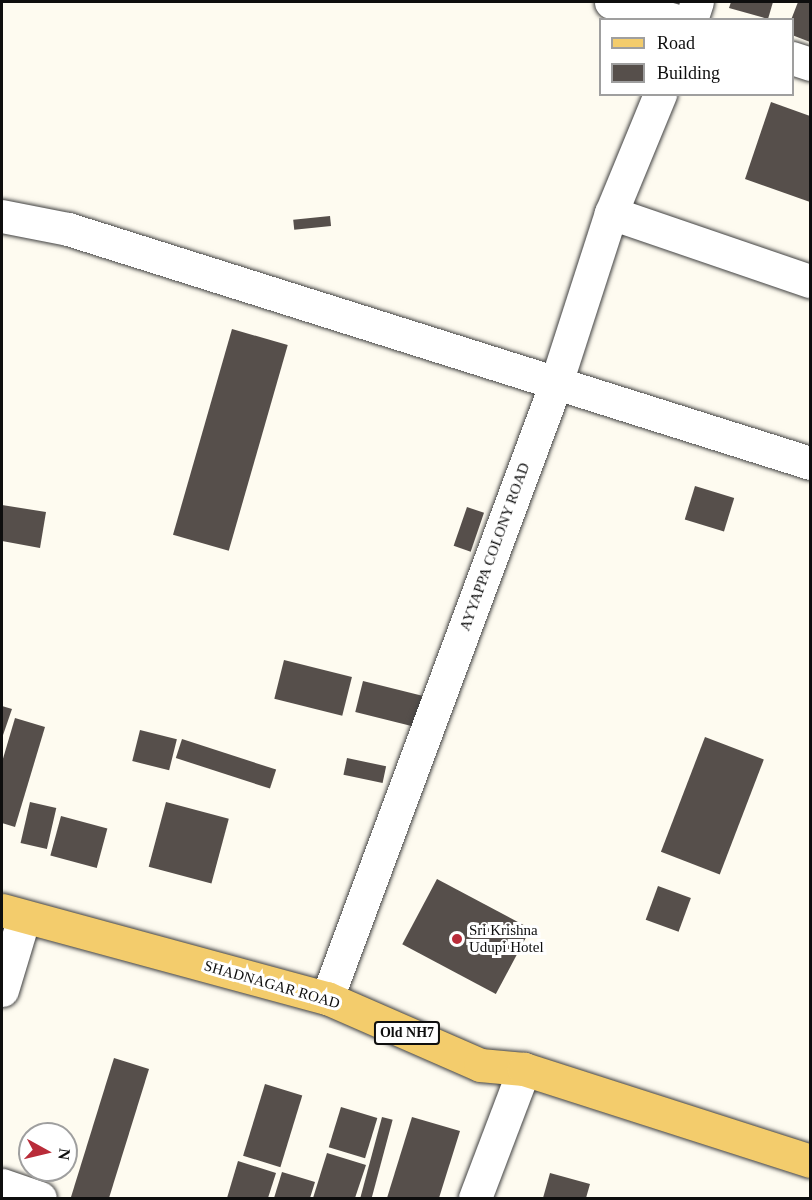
<!DOCTYPE html>
<style>
body{margin:0}
#map{position:relative;width:812px;height:1200px;overflow:hidden;background:#fefbf0;font-family:"Times New Roman",serif}
div>[style]{position:absolute}
.building>*{inset:0;background:#564f4b;transform-origin:0 0}
.roads{filter:drop-shadow(0 0 2px #414141) drop-shadow(0 0 2px #414141)}
.minor>*{height:33px;margin:-16.5px;padding:0 16.5px;transform-origin:16.5px;border-radius:16.5px;background:#fff}
.primary>*{height:33px;margin:-16.5px;padding:0 16.5px;transform-origin:16.5px;border-radius:16.5px;background:#f3cc6c}
.dots>*{width:16px;height:16px;translate:-50% -50%;box-sizing:border-box;border:3px solid #fff;border-radius:50%}
span{translate:-50% -50%;white-space:nowrap;text-align:center;line-height:1.15;-webkit-text-stroke:6px #fff;paint-order:stroke}
.shield-label span{padding:2px 4px;background:#fff;border:2px solid;border-radius:4px;-webkit-text-stroke-width:0}
.shield-label{font-size:14px;color:#0e0e0e;font-weight:700}
.street-label{font-size:15px;color:#0e0e0e}
.poi-label{font-size:15px;color:#0e0e0e}
.left{translate:0 -50%;text-align:left}
.frame{position:absolute;inset:0;border:3px solid #0e0e0e;pointer-events:none}
.legend{position:absolute;left:599px;top:18px;width:195px;height:78px;box-sizing:border-box;background:#fff;border:2px solid #9f9f9f;margin:0;padding:8px 10px;list-style:none;font-size:18px;color:#0e0e0e}
.legend li{display:flex;align-items:center;gap:12px;height:30px}
.legend b{width:30px;border:2px solid #9f9f9f}
.north{position:absolute;left:18px;top:1122px;width:60px;height:60px;box-sizing:border-box;background:#fff;border:2px solid #9f9f9f;border-radius:50%;rotate:98deg;font-size:16px;font-weight:700;line-height:24px;text-align:center;color:#0e0e0e}
.north::after{content:'';display:block;margin:auto;width:21px;height:27px;background:#b92c39;clip-path:polygon(50% 0,100% 100%,50% 72%,0 100%)}
</style>
<div id="map">
<div class="building">
<i style="clip-path:polygon(731px 2px,773px 2px,768px 19px,729px 8px)"></i>
<i style="clip-path:polygon(798px 2px,810px 2px,810px 42px,792px 35px,791px 20px)"></i>
<i style="clip-path:polygon(771px 102px,810px 116px,810px 202px,745px 179px)"></i>
<i style="left:330px;top:216px;width:10px;height:37px;rotate:84deg"></i>
<i style="left:232px;top:329px;width:58px;height:214px;rotate:16deg"></i>
<i style="left:695px;top:486px;width:41px;height:35px;rotate:17deg"></i>
<i style="clip-path:polygon(2px 505px,46px 512px,40px 548px,2px 541px)"></i>
<i style="left:467px;top:507px;width:18px;height:41px;rotate:19deg"></i>
<i style="left:284px;top:660px;width:70px;height:40px;rotate:14deg"></i>
<i style="left:363px;top:681px;width:61px;height:32px;rotate:14deg"></i>
<i style="clip-path:polygon(2px 706px,12px 709px,2px 738px)"></i>
<i style="clip-path:polygon(15px 718px,45px 727px,15px 827px,2px 823px,2px 762px)"></i>
<i style="left:140px;top:730px;width:38px;height:32px;rotate:14deg"></i>
<i style="left:705px;top:737px;width:63px;height:123px;rotate:21deg"></i>
<i style="left:182px;top:739px;width:99px;height:20px;rotate:18deg"></i>
<i style="left:347px;top:758px;width:40px;height:17px;rotate:12deg"></i>
<i style="left:30px;top:802px;width:27px;height:42px;rotate:13deg"></i>
<i style="left:166px;top:802px;width:65px;height:67px;rotate:15deg"></i>
<i style="left:61px;top:816px;width:48px;height:41px;rotate:15deg"></i>
<i style="left:437px;top:879px;width:106px;height:74px;rotate:28deg"></i>
<i style="left:658px;top:886px;width:35px;height:36px;rotate:20deg"></i>
<i style="clip-path:polygon(114px 1058px,149px 1069px,109px 1198px,75px 1198px,71px 1197px)"></i>
<i style="left:265px;top:1084px;width:39px;height:75px;rotate:17deg"></i>
<i style="left:341px;top:1107px;width:38px;height:42px;rotate:17deg"></i>
<i style="left:382px;top:1117px;width:11px;height:85px;rotate:15deg"></i>
<i style="clip-path:polygon(412px 1117px,460px 1131px,439px 1198px,387px 1198px)"></i>
<i style="clip-path:polygon(327px 1153px,366px 1165px,355px 1198px,313px 1198px)"></i>
<i style="clip-path:polygon(238px 1161px,276px 1173px,268px 1198px,227px 1198px)"></i>
<i style="clip-path:polygon(282px 1172px,315px 1182px,310px 1198px,274px 1198px)"></i>
<i style="clip-path:polygon(550px 1173px,590px 1184px,586px 1198px,543px 1198px)"></i>
</div>
<div class="roads">
<div class="minor">
<i style="left:611px;top:2px;width:66px;rotate:15.9deg"></i>
<i style="left:691px;top:20px;width:19px;rotate:-72deg"></i>
<i style="left:792px;top:58px;width:19px;rotate:18deg"></i>
<i style="left:611px;top:213px;width:210px;rotate:18.9deg"></i>
<i style="left:2px;top:216px;width:67px;rotate:11.1deg"></i>
<i style="left:68px;top:229px;width:778px;rotate:17.5deg"></i>
<i style="left:2px;top:990px;width:76px;rotate:-73.2deg"></i>
<i style="left:327px;top:998px;width:656px;rotate:-69.58deg"></i>
<i style="left:556px;top:383px;width:179px;rotate:-72.1deg"></i>
<i style="left:611px;top:213px;width:129px;rotate:-67.6deg"></i>
<i style="left:2px;top:1185px;width:40px;rotate:18.9deg"></i>
<i style="left:475px;top:1198px;width:138px;rotate:-69.2deg"></i>
</div>
<div class="primary">
<i style="left:2px;top:910px;width:337px;rotate:15.2deg"></i>
<i style="left:327px;top:998px;width:167px;rotate:23.6deg"></i>
<i style="left:480px;top:1065px;width:44px;rotate:5.2deg"></i>
<i style="left:524px;top:1069px;width:300px;rotate:17.8deg"></i>
</div>
</div>
<div class="dots">
<i style="left:457px;top:939px;background:#b92c39"></i>
</div>
<div class="shield-label">
<span style="left:407px;top:1033px">Old NH7</span>
</div>
<div class="street-label">
<span style="left:495px;top:547px;rotate:-70deg">AYYAPPA COLONY ROAD</span>
<span style="left:272px;top:985px;rotate:16deg">SHADNAGAR ROAD</span>
</div>
<div class="poi-label">
<span class="left" style="left:469px;top:939px">Sri Krishna<br>Udupi Hotel</span>
</div>
<div class="frame"></div>
<ul class="legend">
<li><b style="height:8px;background:#f3cc6c"></b>Road</li>
<li><b style="height:16px;background:#564f4b"></b>Building</li>
</ul>
<div class="north">N</div>
</div>
